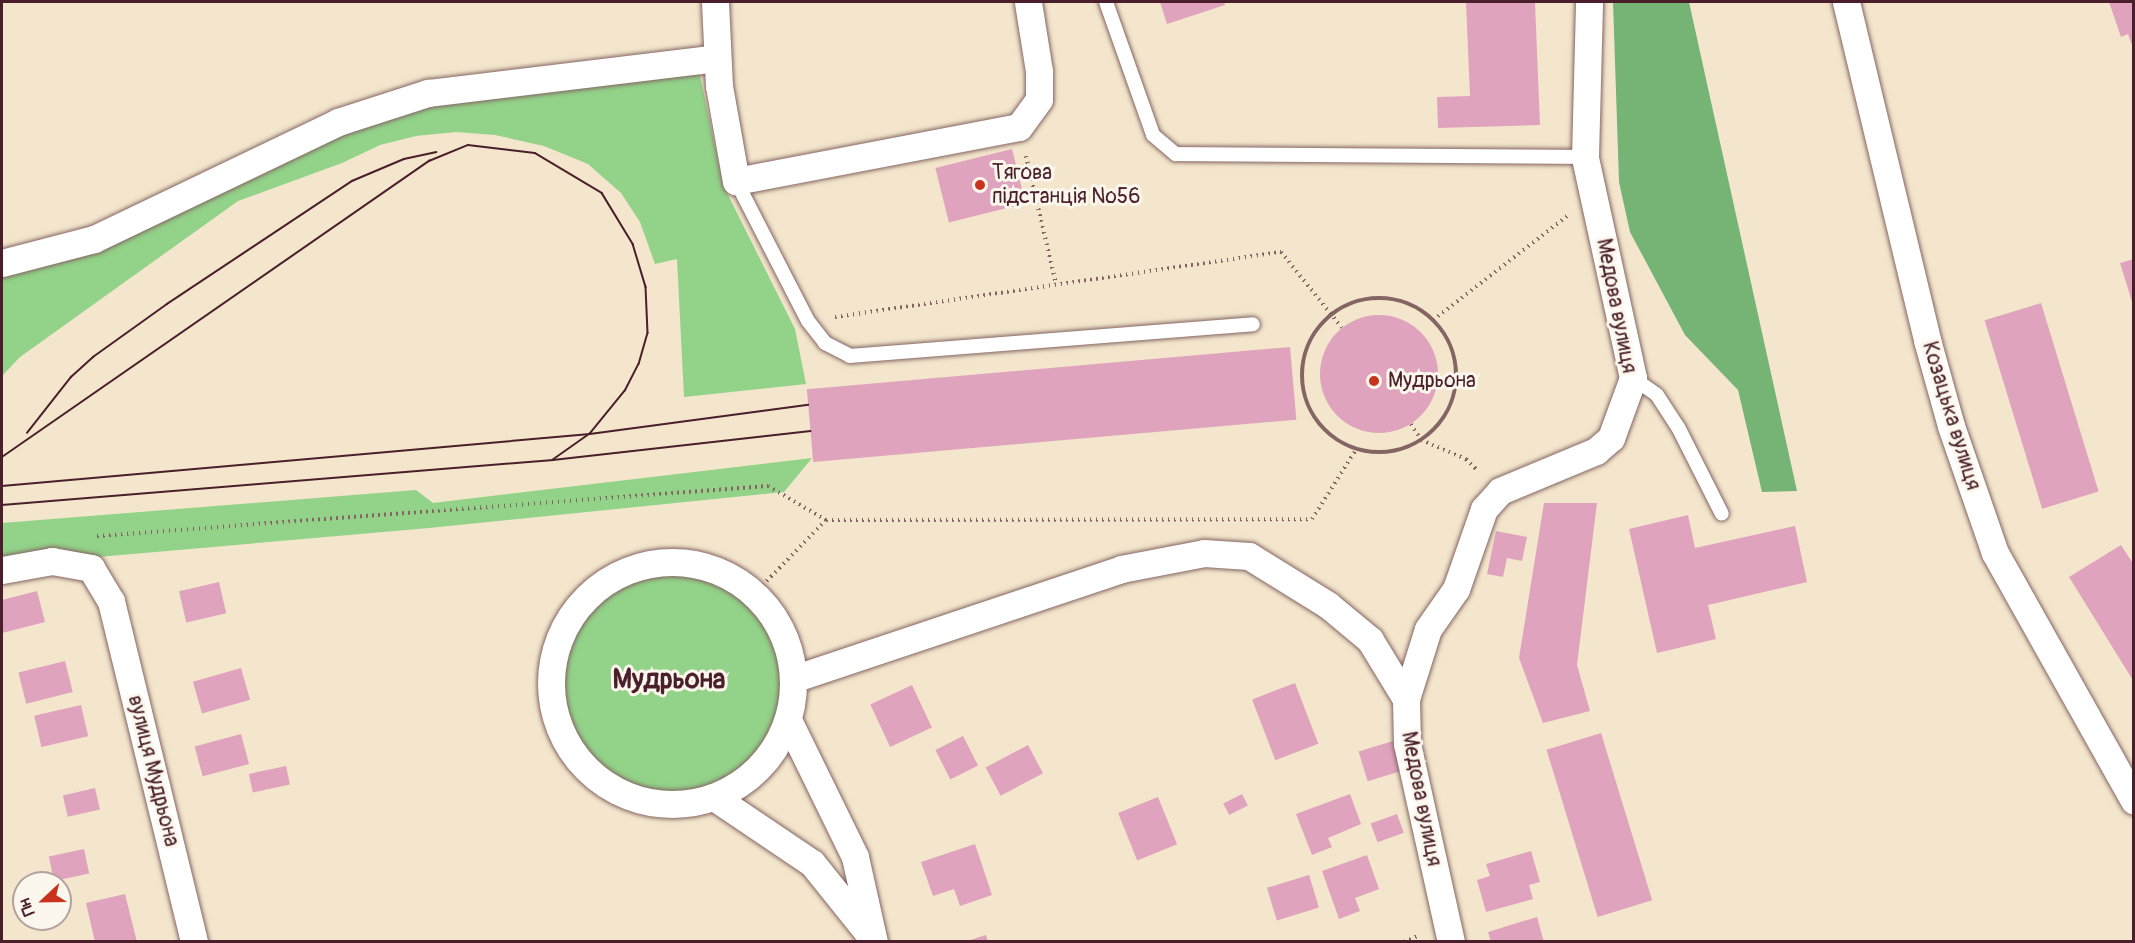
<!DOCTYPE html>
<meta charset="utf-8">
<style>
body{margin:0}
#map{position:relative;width:2135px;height:943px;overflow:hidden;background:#f3e6cc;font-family:Pangolin,sans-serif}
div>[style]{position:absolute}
.green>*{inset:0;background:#92d289}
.round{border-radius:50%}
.forest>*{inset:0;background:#75b475}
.building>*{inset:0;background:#e0a3bd;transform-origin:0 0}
.path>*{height:4px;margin-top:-2px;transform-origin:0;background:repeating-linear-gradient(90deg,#856563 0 1.5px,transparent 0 6px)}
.path>.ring{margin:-2px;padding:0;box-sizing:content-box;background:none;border:4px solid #856563;border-radius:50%}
.roads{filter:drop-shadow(0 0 2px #856563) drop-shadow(0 0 2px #856563)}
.lane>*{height:14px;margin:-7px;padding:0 7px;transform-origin:7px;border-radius:7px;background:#fff}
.street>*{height:27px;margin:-13.5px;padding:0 13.5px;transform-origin:13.5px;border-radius:13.5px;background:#fff}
.street>.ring{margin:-13.5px;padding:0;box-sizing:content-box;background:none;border:27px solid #fff;border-radius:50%}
.tram>*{height:1.5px;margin:-0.75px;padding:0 0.75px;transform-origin:0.75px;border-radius:0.75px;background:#4a1f2b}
.dots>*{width:16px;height:16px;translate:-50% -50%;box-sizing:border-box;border:3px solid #fbf7ec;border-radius:50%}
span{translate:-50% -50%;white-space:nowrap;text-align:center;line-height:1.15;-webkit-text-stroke:6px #fbf7ec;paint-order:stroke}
.poi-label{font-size:21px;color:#4a1f2b}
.left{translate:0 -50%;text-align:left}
.street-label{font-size:21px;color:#4a1f2b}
.district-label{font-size:27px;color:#4a1f2b;font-weight:700}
.frame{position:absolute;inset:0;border:3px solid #4a1f2b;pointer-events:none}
.north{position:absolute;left:12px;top:871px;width:60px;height:60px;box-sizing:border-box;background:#fbf7ec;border:2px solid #b4a19f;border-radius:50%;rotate:248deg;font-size:16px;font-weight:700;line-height:24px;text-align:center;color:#4a1f2b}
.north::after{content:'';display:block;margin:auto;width:21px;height:27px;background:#c8321e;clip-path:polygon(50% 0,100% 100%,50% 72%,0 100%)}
</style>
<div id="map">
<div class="green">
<i style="clip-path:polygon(697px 61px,723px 185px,795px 329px,806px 384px,684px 397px,677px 259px,655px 264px,640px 222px,621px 193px,588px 164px,544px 146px,495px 135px,456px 132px,416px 136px,380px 145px,342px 163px,238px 201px,20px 357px,2px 376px,2px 263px,94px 239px,338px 122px)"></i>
<i style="clip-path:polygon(812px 458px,784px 492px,429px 528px,52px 561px,2px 570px,2px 523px,416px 490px,433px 503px)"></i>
<i class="round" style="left:555px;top:567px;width:234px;height:234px"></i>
</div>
<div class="forest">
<i style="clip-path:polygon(1613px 2px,1689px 2px,1797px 491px,1762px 492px,1738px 390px,1685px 335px,1630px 232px,1619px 182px)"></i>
</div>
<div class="building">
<i style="clip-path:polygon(1160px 2px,1224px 2px,1225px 5px,1167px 24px)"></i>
<i style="clip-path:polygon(1466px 2px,1535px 2px,1540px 125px,1438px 128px,1437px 97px,1470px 96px)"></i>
<i style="clip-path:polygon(2109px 2px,2134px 2px,2134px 51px,2128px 34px,2121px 37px)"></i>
<i style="left:1012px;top:149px;width:56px;height:79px;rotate:76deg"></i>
<i style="clip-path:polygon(2134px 259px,2134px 305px,2133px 305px,2120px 263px)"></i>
<i style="left:2041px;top:303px;width:197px;height:59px;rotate:73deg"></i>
<i class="round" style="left:1320px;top:315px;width:118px;height:118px"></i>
<i style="left:1290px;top:347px;width:73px;height:485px;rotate:85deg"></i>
<i style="clip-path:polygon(1544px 503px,1597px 503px,1577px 665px,1590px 711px,1543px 723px,1519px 658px)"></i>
<i style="clip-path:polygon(1688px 515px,1695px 548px,1795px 526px,1807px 582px,1708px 605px,1716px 639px,1657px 653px,1629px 529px)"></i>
<i style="clip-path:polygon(1496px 531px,1527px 537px,1522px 561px,1507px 558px,1503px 577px,1487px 574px)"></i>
<i style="clip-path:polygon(2121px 545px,2134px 565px,2134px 682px,2069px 577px)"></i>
<i style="left:219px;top:582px;width:32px;height:41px;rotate:77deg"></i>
<i style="clip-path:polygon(37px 591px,45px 622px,2px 633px,2px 600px)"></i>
<i style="left:65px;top:661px;width:32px;height:48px;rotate:76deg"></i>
<i style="left:241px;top:668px;width:33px;height:50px;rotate:74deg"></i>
<i style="left:1295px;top:683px;width:65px;height:46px;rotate:69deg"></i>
<i style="left:912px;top:685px;width:47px;height:46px;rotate:65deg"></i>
<i style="left:81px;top:705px;width:32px;height:48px;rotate:77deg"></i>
<i style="left:1601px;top:733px;width:175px;height:57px;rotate:73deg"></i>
<i style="left:241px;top:734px;width:31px;height:48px;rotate:75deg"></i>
<i style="left:963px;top:736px;width:33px;height:31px;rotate:63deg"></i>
<i style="left:1393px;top:741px;width:31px;height:36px;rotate:73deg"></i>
<i style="left:1028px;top:745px;width:32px;height:48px;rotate:62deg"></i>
<i style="left:286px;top:766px;width:19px;height:38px;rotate:78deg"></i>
<i style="left:95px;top:788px;width:22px;height:33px;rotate:77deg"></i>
<i style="left:1242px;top:794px;width:13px;height:21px;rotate:63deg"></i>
<i style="clip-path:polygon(1350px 794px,1361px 824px,1328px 838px,1332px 847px,1312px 855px,1296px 814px)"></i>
<i style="left:1158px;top:797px;width:51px;height:43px;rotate:68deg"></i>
<i style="left:1397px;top:814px;width:20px;height:28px;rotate:70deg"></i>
<i style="clip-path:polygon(975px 844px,992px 895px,960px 906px,954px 889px,933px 896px,921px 862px)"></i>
<i style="left:84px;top:849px;width:25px;height:36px;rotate:78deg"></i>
<i style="clip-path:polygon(1531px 851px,1540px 882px,1529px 885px,1533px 899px,1486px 912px,1477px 880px,1490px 876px,1486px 864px)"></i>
<i style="clip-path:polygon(1367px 855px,1379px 889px,1355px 898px,1360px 911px,1339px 919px,1322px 871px)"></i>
<i style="left:1309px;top:875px;width:34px;height:44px;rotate:73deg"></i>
<i style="clip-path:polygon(125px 894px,137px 942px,95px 942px,86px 903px)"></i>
<i style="clip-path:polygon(1537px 917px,1544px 942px,1491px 942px,1488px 932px)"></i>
<i style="clip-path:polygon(986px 935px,988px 942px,967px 942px,967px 941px)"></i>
</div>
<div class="path">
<i style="left:1026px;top:156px;width:131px;rotate:76.8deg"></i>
<i class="ring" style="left:1302px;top:298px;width:150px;height:150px"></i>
<i style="left:835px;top:317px;width:451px;rotate:-8.3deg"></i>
<i style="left:1281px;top:252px;width:97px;rotate:51.2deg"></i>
<i style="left:1433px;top:320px;width:170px;rotate:-37.8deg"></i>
<i style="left:1411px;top:424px;width:19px;rotate:58deg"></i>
<i style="left:1421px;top:440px;width:49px;rotate:22.9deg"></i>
<i style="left:1466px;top:459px;width:16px;rotate:45deg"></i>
<i style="left:97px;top:536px;width:673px;rotate:-4.26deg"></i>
<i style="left:768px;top:486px;width:67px;rotate:30.4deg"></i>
<i style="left:754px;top:594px;width:103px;rotate:-45.8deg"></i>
<i style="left:826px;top:520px;width:486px;rotate:-0.1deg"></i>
<i style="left:1312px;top:519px;width:84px;rotate:-57.6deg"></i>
<i style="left:1404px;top:942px;width:17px;rotate:-24deg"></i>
</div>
<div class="roads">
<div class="lane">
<i style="left:1106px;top:2px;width:141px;rotate:70.5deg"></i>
<i style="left:1153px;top:135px;width:30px;rotate:40deg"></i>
<i style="left:1176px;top:154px;width:409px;rotate:0.4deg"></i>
<i style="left:736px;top:181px;width:157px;rotate:62.8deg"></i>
<i style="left:808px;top:321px;width:28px;rotate:52deg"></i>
<i style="left:825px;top:343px;width:28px;rotate:27deg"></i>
<i style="left:850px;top:356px;width:404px;rotate:-4.5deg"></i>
<i style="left:1633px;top:378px;width:29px;rotate:35deg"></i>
<i style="left:1657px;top:395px;width:38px;rotate:57deg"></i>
<i style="left:1678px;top:427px;width:97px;rotate:63.2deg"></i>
</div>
<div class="street">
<i style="left:715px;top:2px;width:84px;rotate:87.3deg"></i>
<i style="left:719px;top:86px;width:97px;rotate:79.9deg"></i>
<i style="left:736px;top:181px;width:288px;rotate:-10.8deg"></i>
<i style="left:1019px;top:127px;width:34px;rotate:-54deg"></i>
<i style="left:1039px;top:99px;width:28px;rotate:-90deg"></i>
<i style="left:1039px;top:71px;width:70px;rotate:-99.1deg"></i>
<i style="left:1846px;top:2px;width:348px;rotate:76.5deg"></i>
<i style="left:1927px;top:340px;width:89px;rotate:74.4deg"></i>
<i style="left:1951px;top:426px;width:134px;rotate:70.9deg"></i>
<i style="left:1995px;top:553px;width:284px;rotate:60.7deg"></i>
<i style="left:2px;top:263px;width:95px;rotate:-14.6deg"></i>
<i style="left:94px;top:239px;width:271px;rotate:-25.6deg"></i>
<i style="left:338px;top:122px;width:95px;rotate:-17.9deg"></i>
<i style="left:428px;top:93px;width:290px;rotate:-6.9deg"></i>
<i class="ring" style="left:551px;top:562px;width:215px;height:215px"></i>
<i style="left:2px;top:570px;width:51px;rotate:-10.2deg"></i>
<i style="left:52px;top:561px;width:40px;rotate:10deg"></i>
<i style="left:91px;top:568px;width:39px;rotate:59deg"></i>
<i style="left:111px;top:601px;width:351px;rotate:76.3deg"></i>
<i style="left:793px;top:679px;width:346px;rotate:-18.5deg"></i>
<i style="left:1121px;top:569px;width:85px;rotate:-10.9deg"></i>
<i style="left:1204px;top:553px;width:45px;rotate:3.8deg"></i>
<i style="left:1249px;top:556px;width:93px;rotate:31.8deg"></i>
<i style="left:1328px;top:605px;width:55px;rotate:39.8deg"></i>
<i style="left:1370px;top:640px;width:69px;rotate:58.6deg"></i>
<i style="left:789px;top:722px;width:150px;rotate:63.9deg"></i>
<i style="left:855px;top:857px;width:87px;rotate:77.4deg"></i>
<i style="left:714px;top:797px;width:118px;rotate:34deg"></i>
<i style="left:812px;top:863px;width:91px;rotate:51.2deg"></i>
<i style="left:1451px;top:942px;width:203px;rotate:-102.5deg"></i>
<i style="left:1407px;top:744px;width:45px;rotate:-91.3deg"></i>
<i style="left:1406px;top:699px;width:73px;rotate:-72.6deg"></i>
<i style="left:1428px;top:629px;width:49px;rotate:-55deg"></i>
<i style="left:1456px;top:589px;width:85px;rotate:-70.7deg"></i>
<i style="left:1484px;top:509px;width:24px;rotate:-48deg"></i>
<i style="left:1500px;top:491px;width:104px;rotate:-22.6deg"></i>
<i style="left:1596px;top:451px;width:20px;rotate:-41deg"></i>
<i style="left:1611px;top:438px;width:64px;rotate:-69.9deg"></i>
<i style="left:1633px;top:378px;width:226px;rotate:-102.3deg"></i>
<i style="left:1585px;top:157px;width:155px;rotate:-88.5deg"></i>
</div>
</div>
<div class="tram">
<i style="left:27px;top:433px;width:71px;rotate:-51.8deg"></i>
<i style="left:71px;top:377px;width:30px;rotate:-42deg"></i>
<i style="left:93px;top:357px;width:91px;rotate:-35.6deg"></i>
<i style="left:167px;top:304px;width:222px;rotate:-33.6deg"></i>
<i style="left:352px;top:181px;width:56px;rotate:-22.9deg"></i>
<i style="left:404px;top:159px;width:33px;rotate:-12deg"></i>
<i style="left:2px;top:457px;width:520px;rotate:-34.73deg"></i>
<i style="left:429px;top:161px;width:42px;rotate:-22.3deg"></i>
<i style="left:468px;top:145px;width:67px;rotate:6.8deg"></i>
<i style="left:535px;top:153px;width:78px;rotate:30.8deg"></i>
<i style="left:602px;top:193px;width:60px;rotate:58.7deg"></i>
<i style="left:633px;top:244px;width:45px;rotate:73.2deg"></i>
<i style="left:646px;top:287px;width:46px;rotate:87.5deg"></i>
<i style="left:648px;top:333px;width:32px;rotate:106deg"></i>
<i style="left:639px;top:364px;width:30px;rotate:117deg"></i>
<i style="left:625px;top:391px;width:55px;rotate:129.1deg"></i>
<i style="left:590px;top:434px;width:45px;rotate:144.9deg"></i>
<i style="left:2px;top:486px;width:590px;rotate:-5.05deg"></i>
<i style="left:590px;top:434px;width:220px;rotate:-7.6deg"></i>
<i style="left:2px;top:505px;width:553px;rotate:-4.67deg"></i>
<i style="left:553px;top:460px;width:259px;rotate:-6.4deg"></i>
</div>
<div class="dots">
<i style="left:980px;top:185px;background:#c8321e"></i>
<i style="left:1374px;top:381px;background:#c8321e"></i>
</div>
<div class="poi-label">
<span class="left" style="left:992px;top:185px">Тягова<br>підстанція №56</span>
<span class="left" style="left:1388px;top:381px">Мудрьона</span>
</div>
<div class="street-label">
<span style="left:1616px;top:306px;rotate:79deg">Медова вулиця</span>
<span style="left:1951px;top:416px;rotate:73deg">Козацька вулиця</span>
<span style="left:153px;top:771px;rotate:76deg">вулиця Мудрьона</span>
<span style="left:1421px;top:799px;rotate:79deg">Медова вулиця</span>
</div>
<div class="district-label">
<span style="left:669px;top:680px">Мудрьона</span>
</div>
<div class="frame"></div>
<div class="north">Пн</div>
</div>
